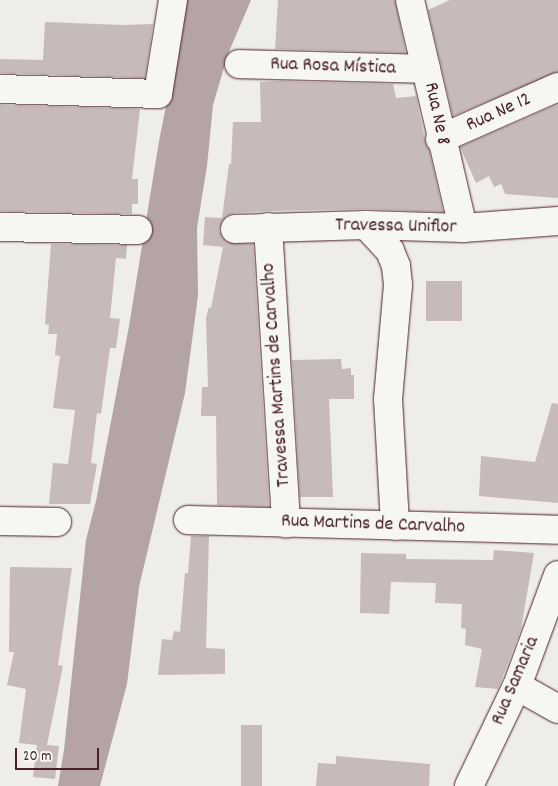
<!DOCTYPE html>
<meta charset="utf-8">
<style>
body{margin:0}
#map{position:relative;width:558px;height:786px;overflow:hidden;background:#efedea;font-family:Dekko,sans-serif}
div>[style]{position:absolute}
.water>*{inset:0;background:#b4a4a5}
.building>*{inset:0;background:#c6babb;transform-origin:0 0}
.roads{filter:drop-shadow(0 0 1px #4a1f2b) drop-shadow(0 0 1px #4a1f2b)}
.street>*{height:28px;margin:-14px;padding:0 14px;transform-origin:14px;border-radius:14px;background:#f6f6f2}
span{translate:-50% -50%;white-space:nowrap;text-align:center;line-height:1.15;-webkit-text-stroke:5px #f6f6f2;paint-order:stroke}
.street-label{font-size:20px;color:#4a1f2b}
.scale{position:absolute;left:15px;top:748px;width:84px;height:22px;box-sizing:border-box;border:2px solid #4a1f2b;border-top:0;padding-left:6px;font-size:15px;line-height:18px;white-space:nowrap;color:#4a1f2b;-webkit-text-stroke:4px #f6f6f2;paint-order:stroke}
</style>
<div id="map">
<div class="water">
<i style="clip-path:polygon(187px 0,251px 0,228px 54px,213px 105px,207px 166px,197px 228px,198px 296px,185px 393px,139px 587px,127px 684px,100px 786px,58px 786px,64px 750px,86px 540px,96px 501px,129px 326px,159px 141px)"></i>
</div>
<div class="building">
<i style="clip-path:polygon(278px 0,395px 0,406px 53px,275px 49px)"></i>
<i style="clip-path:polygon(450px 0,558px 0,558px 72px,453px 116px,428px 10px)"></i>
<i style="clip-path:polygon(45px 22px,122px 25px,153px 24px,145px 78px,0 73px,0 59px,43px 60px)"></i>
<i style="clip-path:polygon(274px 81px,393px 84px,396px 98px,416px 96px,426px 145px,429px 149px,443px 212px,366px 209px,268px 211px,234px 213px,227px 216px,222px 221px,219px 230px,222px 237px,227px 242px,253px 244px,269px 507px,217px 505px,216px 416px,201px 416px,202px 387px,208px 387px,206px 318px,209px 307px,211px 308px,223px 247px,203px 245px,205px 217px,222px 218px,229px 164px,231px 164px,233px 122px,261px 122px,260px 82px)"></i>
<i style="clip-path:polygon(558px 104px,558px 198px,505px 194px,501px 184px,494px 187px,489px 176px,476px 183px,460px 147px)"></i>
<i style="clip-path:polygon(0 105px,140px 109px,132px 179px,138px 179px,138px 204px,132px 204px,132px 214px,0 211px)"></i>
<i style="clip-path:polygon(51px 244px,127px 245px,126px 259px,116px 258px,110px 318px,120px 319px,116px 348px,110px 348px,101px 414px,97px 413px,91px 463px,97px 464px,90px 504px,49px 504px,53px 463px,68px 464px,75px 410px,53px 408px,60px 356px,55px 355px,57px 334px,48px 334px,49px 325px,45px 324px)"></i>
<i style="left:426px;top:281px;width:36px;height:40px"></i>
<i style="clip-path:polygon(341px 359px,342px 369px,351px 368px,351px 375px,354px 375px,354px 399px,329px 399px,333px 497px,300px 497px,292px 360px)"></i>
<i style="clip-path:polygon(552px 403px,558px 404px,558px 503px,479px 496px,481px 456px,535px 462px)"></i>
<i style="clip-path:polygon(191px 536px,209px 536px,206px 648px,225px 649px,225px 674px,158px 675px,162px 639px,172px 640px,174px 631px,180px 632px,185px 573px,188px 573px)"></i>
<i style="clip-path:polygon(494px 550px,534px 553px,521px 629px,498px 689px,475px 687px,482px 649px,465px 645px,466px 629px,461px 628px,462px 604px,435px 603px,436px 583px,391px 582px,389px 614px,360px 613px,361px 553px,406px 554px,406px 559px,493px 560px)"></i>
<i style="clip-path:polygon(10px 567px,72px 568px,58px 665px,63px 666px,47px 745px,59px 746px,55px 779px,33px 777px,37px 745px,19px 743px,26px 689px,7px 685px,14px 652px,9px 652px)"></i>
<i style="left:241px;top:725px;width:21px;height:61px"></i>
<i style="clip-path:polygon(336px 756px,430px 764px,429px 786px,316px 786px,318px 763px,336px 764px)"></i>
</div>
<div class="roads">
<div class="street">
<i style="left:410px;top:0;width:234px;rotate:76.9deg"></i>
<i style="left:239px;top:64px;width:187px;rotate:1.5deg"></i>
<i style="left:0;top:89px;width:158px;rotate:1.8deg"></i>
<i style="left:158px;top:94px;width:95px;rotate:-80.9deg"></i>
<i style="left:440px;top:139px;width:129px;rotate:-23.8deg"></i>
<i style="left:366px;top:225px;width:35px;rotate:47deg"></i>
<i style="left:390px;top:251px;width:16px;rotate:68deg"></i>
<i style="left:396px;top:266px;width:19px;rotate:84deg"></i>
<i style="left:398px;top:285px;width:114px;rotate:95deg"></i>
<i style="left:388px;top:399px;width:127px;rotate:86.8deg"></i>
<i style="left:0;top:227px;width:138px;rotate:1.2deg"></i>
<i style="left:268px;top:227px;width:297px;rotate:86.5deg"></i>
<i style="left:235px;top:229px;width:131px;rotate:-1.7deg"></i>
<i style="left:366px;top:225px;width:97px;rotate:1.8deg"></i>
<i style="left:463px;top:228px;width:95px;rotate:-4.2deg"></i>
<i style="left:188px;top:520px;width:370px;rotate:1.5deg"></i>
<i style="left:0;top:521px;width:57px;rotate:1deg"></i>
<i style="left:517px;top:686px;width:47px;rotate:29.3deg"></i>
<i style="left:469px;top:786px;width:111px;rotate:-64.4deg"></i>
<i style="left:517px;top:686px;width:118px;rotate:-69.7deg"></i>
</div>
</div>
<div class="street-label">
<span style="left:333px;top:67px;rotate:2deg">Rua Rosa Mística</span>
<span style="left:499px;top:113px;rotate:-24deg">Rua Ne 12</span>
<span style="left:436px;top:114px;rotate:78deg">Rua Ne 8</span>
<span style="left:396px;top:227px;rotate:1deg">Travessa Uniflor</span>
<span style="left:277px;top:375px;rotate:-94deg">Travessa Martins de Carvalho</span>
<span style="left:373px;top:525px;rotate:2deg">Rua Martins de Carvalho</span>
<span style="left:516px;top:681px;rotate:-67deg">Rua Samaria</span>
</div>
<div class="scale">20 m</div>
</div>
